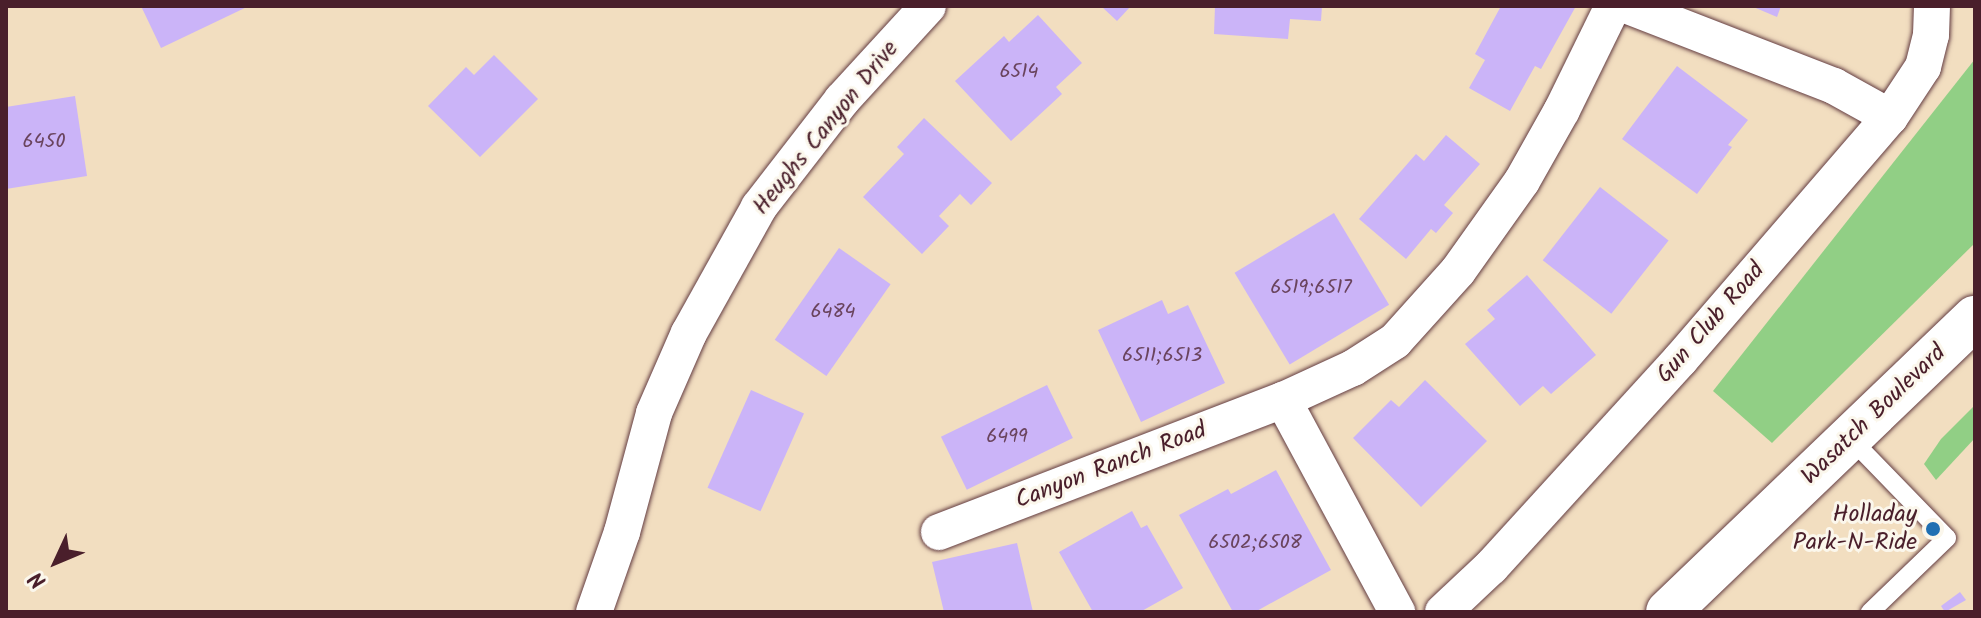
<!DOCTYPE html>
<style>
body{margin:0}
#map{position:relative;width:1981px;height:618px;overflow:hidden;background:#f2dec0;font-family:Kalam,sans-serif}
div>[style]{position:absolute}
.green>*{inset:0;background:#91cf85}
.building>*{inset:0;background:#cbb4f8;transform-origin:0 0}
.roads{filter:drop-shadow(0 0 2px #633c41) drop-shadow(0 0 2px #633c41)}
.service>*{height:18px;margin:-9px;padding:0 9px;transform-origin:9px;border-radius:9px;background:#fff}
.minor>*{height:36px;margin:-18px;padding:0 18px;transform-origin:18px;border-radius:18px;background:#fff}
.tertiary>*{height:44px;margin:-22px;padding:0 22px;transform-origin:22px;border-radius:22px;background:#fff}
.dots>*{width:22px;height:22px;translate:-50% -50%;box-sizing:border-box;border:4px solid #fbf7ec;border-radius:50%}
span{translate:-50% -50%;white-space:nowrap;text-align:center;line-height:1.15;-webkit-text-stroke:6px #fbf7ec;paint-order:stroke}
.number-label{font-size:20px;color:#6a445e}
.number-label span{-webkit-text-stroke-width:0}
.street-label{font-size:24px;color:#4a1f2b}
.poi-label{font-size:24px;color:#4a1f2b}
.right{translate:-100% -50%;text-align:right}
.frame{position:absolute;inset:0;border:8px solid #4a1f2b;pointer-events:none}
.north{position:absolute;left:16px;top:522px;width:80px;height:80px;-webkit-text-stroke:6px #fbf7ec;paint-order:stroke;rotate:226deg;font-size:22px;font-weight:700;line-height:32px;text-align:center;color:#4a1f2b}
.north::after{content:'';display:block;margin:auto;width:28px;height:36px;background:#4a1f2b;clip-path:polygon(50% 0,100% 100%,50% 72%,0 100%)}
</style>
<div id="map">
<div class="green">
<i style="clip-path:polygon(1975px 59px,1975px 243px,1772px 443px,1713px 391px)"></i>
<i style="clip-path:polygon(1975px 405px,1975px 438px,1936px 480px,1924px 464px,1941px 439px)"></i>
</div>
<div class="building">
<i style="clip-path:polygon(141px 6px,249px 6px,161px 48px)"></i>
<i style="clip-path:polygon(1101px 6px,1131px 6px,1117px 21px)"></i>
<i style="clip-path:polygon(1215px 6px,1322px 6px,1321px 21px,1290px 19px,1288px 39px,1214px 34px)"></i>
<i style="clip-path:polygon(1501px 6px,1576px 6px,1541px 69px,1535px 66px,1510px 111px,1469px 88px,1485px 60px,1475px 54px)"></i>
<i style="clip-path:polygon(1751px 6px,1781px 6px,1777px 17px)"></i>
<i style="clip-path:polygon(1038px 15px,1082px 63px,1056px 87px,1062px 94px,1011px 141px,955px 81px,1004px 36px,1009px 42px)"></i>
<i style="clip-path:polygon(494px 55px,538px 99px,480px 157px,428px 106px,466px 67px,474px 75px)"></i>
<i style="clip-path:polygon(1677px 66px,1748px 120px,1728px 145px,1732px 147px,1697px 194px,1622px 139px)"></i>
<i style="clip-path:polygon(75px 96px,87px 176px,6px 189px,6px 107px)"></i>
<i style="clip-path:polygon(924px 118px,992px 183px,971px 205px,960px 194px,939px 216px,949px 226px,922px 254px,863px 197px,904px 154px,897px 147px)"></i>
<i style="clip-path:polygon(1446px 135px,1480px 164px,1444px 205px,1453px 213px,1436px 233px,1431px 229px,1406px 259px,1359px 219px,1416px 154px,1424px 161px)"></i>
<i style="left:1600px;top:187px;width:87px;height:93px;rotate:38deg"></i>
<i style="left:1334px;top:213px;width:107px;height:116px;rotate:59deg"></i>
<i style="left:839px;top:248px;width:63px;height:112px;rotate:35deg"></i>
<i style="clip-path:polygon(1527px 275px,1596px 355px,1551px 394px,1543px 386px,1520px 406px,1465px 344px,1495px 319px,1487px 310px)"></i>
<i style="clip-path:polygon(1162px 300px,1168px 314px,1188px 305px,1225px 383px,1141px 422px,1098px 330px)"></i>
<i style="clip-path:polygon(1425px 380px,1487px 441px,1421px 507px,1353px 438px,1391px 400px,1399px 407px)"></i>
<i style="left:1047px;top:385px;width:59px;height:118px;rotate:64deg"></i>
<i style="left:751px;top:390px;width:58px;height:107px;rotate:24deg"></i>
<i style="clip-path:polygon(1276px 470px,1331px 570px,1255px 612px,1233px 612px,1179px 515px,1228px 489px,1231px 494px)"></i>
<i style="clip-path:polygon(1132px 511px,1141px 528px,1147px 525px,1183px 588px,1140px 612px,1093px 612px,1059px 552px)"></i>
<i style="clip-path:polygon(1017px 543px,1033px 612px,944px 612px,932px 562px)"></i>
<i style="clip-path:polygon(1960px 592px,1966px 600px,1945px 612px,1941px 606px)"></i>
</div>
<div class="roads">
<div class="service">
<i style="left:1850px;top:438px;width:139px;rotate:45.9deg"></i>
<i style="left:1947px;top:538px;width:107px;rotate:136.1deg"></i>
</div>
<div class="minor">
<i style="left:1628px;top:6px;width:221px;rotate:21.2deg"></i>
<i style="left:1834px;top:86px;width:64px;rotate:29deg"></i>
<i style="left:1283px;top:400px;width:241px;rotate:61.7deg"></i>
<i style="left:939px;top:532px;width:368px;rotate:-21deg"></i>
<i style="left:1283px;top:400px;width:77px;rotate:-24.6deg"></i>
<i style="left:1353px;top:368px;width:50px;rotate:-32.7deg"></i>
<i style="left:1395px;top:341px;width:94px;rotate:-48deg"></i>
<i style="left:1458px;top:271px;width:110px;rotate:-54.6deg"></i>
<i style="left:1522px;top:181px;width:81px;rotate:-60.6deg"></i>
<i style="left:1562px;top:110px;width:116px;rotate:-63.9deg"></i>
<i style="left:594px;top:612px;width:85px;rotate:-70.7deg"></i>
<i style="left:622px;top:532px;width:123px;rotate:-74.9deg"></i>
<i style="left:654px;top:413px;width:87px;rotate:-66.4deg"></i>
<i style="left:689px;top:333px;width:144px;rotate:-60.9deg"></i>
<i style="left:759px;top:207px;width:135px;rotate:-52.2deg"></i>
<i style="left:842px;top:100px;width:127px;rotate:-47.5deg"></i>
<i style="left:1443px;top:612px;width:66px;rotate:-43.2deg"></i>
<i style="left:1491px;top:567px;width:280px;rotate:-47.6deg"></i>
<i style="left:1680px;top:360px;width:321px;rotate:-49.2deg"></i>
<i style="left:1890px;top:117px;width:60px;rotate:-56.6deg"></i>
<i style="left:1923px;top:67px;width:33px;rotate:-76deg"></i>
<i style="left:1931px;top:35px;width:29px;rotate:-88deg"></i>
</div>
<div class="tertiary">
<i style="left:1668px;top:612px;width:425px;rotate:-43.8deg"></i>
</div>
</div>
<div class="dots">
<i style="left:1933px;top:529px;background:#1f6fb2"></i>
</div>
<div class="number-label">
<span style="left:1019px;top:72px">6514</span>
<span style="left:44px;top:142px">6450</span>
<span style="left:1311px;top:288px">6519;6517</span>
<span style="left:833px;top:312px">6484</span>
<span style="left:1162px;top:356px">6511;6513</span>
<span style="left:1007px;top:437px">6499</span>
<span style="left:1255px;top:543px">6502;6508</span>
</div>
<div class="street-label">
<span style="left:826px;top:128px;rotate:-51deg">Heughs Canyon Drive</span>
<span style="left:1711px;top:323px;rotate:-49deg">Gun Club Road</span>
<span style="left:1874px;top:415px;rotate:-44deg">Wasatch Boulevard</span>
<span style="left:1111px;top:466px;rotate:-21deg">Canyon Ranch Road</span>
</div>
<div class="poi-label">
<span class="right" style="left:1917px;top:529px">Holladay<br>Park-N-Ride</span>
</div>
<div class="frame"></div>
<div class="north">N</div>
</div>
